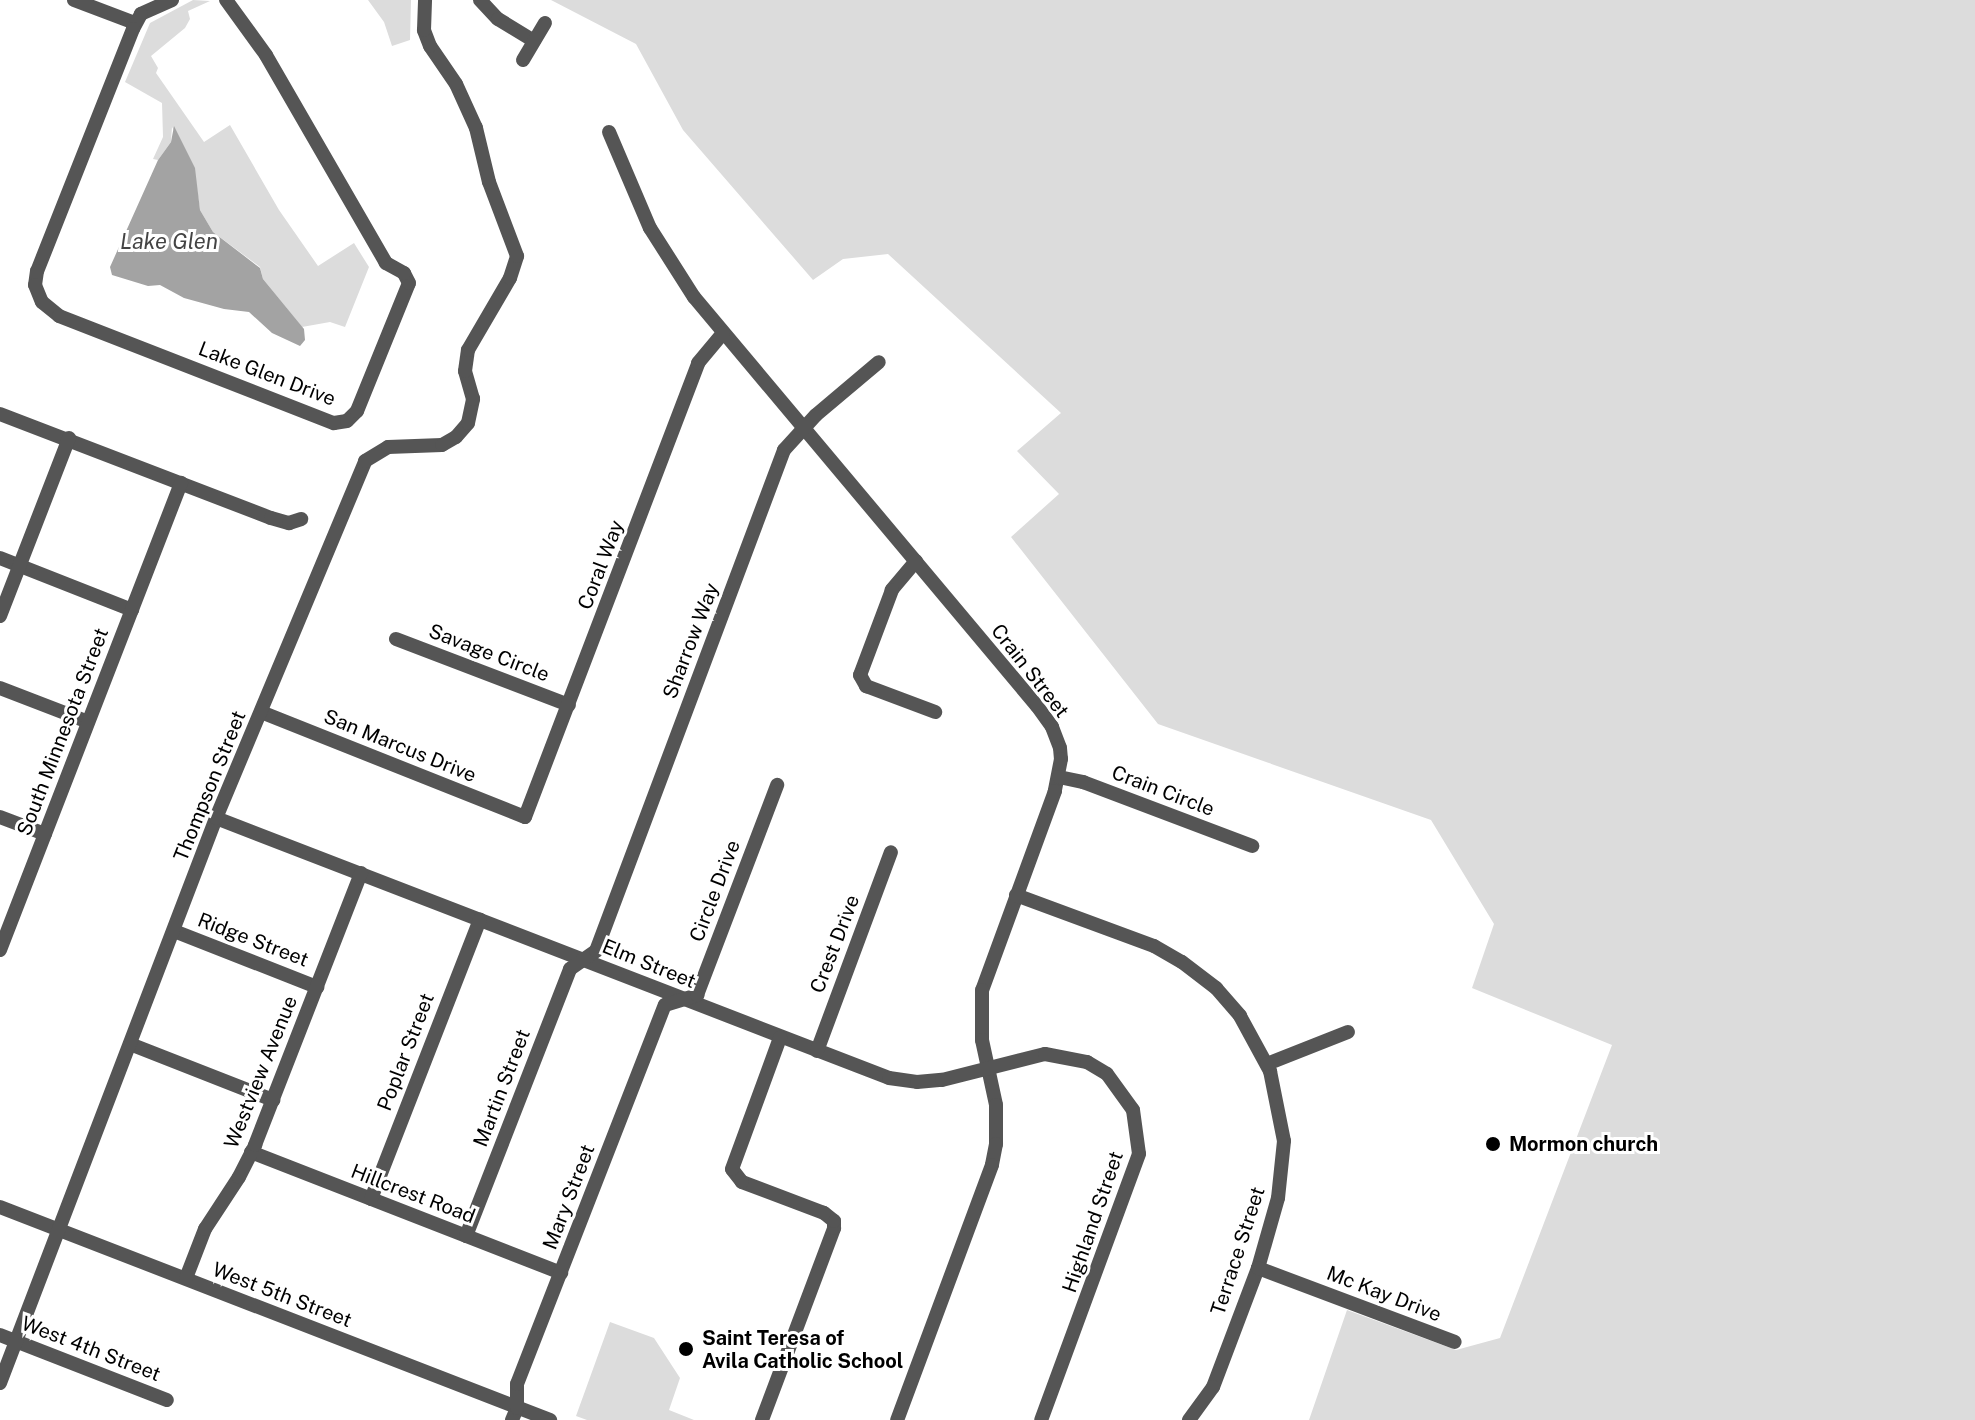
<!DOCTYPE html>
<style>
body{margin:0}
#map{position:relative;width:1975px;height:1420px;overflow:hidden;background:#fff;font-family:"Public Sans",sans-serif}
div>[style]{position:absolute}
.green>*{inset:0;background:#dcdcdc}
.water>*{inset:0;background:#a3a3a3}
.minor>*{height:14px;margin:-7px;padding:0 7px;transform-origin:7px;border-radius:7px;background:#555}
.dots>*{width:22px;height:22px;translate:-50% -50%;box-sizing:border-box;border:4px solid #fff;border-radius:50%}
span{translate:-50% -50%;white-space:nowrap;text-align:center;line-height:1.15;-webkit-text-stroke:6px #fff;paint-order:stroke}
.street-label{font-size:20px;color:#000}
.poi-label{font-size:20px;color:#000;font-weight:700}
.left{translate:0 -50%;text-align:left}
.water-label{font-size:22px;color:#444;font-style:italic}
</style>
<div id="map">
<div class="green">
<i style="clip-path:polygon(193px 0,210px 1px,188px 11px,190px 19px,185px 28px,151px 56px,158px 68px,156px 73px,204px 142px,230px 125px,279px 210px,318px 266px,354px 243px,369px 267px,345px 327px,330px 322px,302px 327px,263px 279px,260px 267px,213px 232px,200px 210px,194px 168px,172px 127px,171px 142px,158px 160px,153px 159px,163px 137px,162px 103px,125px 82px,150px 23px)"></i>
<i style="clip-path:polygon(368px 0,411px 0,410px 40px,392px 46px,384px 22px)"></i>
<i style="clip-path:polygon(551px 0,1975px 0,1975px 1420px,1309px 1420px,1347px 1310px,1456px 1350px,1500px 1338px,1612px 1045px,1472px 988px,1494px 924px,1431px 820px,1158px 724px,1011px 537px,1059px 494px,1017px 451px,1061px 413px,888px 254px,843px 259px,813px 280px,683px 130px,636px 44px)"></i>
<i style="clip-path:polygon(610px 1322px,654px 1338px,680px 1378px,669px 1410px,694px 1420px,587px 1420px,576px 1416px)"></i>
</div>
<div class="water">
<i style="clip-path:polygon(174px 126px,195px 168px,200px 210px,213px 232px,260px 268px,263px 279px,304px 329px,305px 340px,300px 346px,272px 333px,249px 312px,224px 309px,184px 298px,160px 285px,148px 286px,112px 275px,110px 267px,158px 160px,171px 142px)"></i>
</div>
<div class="minor">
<i style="left:74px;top:0;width:65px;rotate:20.7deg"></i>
<i style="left:172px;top:0;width:34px;rotate:156deg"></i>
<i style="left:141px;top:14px;width:17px;rotate:118deg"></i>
<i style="left:133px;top:29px;width:260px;rotate:111.6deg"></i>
<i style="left:37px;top:271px;width:14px;rotate:98deg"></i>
<i style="left:35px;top:285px;width:18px;rotate:68deg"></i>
<i style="left:42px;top:302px;width:22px;rotate:39deg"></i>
<i style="left:59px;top:316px;width:295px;rotate:21.3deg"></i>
<i style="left:334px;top:423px;width:13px;rotate:-9deg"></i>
<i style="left:347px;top:421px;width:14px;rotate:-45deg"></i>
<i style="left:357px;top:411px;width:138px;rotate:-67.9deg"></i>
<i style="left:409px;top:283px;width:11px;rotate:-117deg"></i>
<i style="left:404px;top:273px;width:21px;rotate:-151deg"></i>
<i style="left:386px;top:263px;width:240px;rotate:-120deg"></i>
<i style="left:266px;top:55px;width:68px;rotate:-126deg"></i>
<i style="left:480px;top:0;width:26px;rotate:47deg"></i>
<i style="left:498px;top:19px;width:42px;rotate:31.4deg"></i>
<i style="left:523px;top:60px;width:43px;rotate:-59.3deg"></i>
<i style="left:609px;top:132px;width:104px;rotate:66.9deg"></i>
<i style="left:650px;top:228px;width:82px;rotate:57.5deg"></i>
<i style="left:694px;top:297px;width:534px;rotate:50.02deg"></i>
<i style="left:1037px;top:706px;width:26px;rotate:54deg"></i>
<i style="left:1052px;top:727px;width:22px;rotate:69deg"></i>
<i style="left:1060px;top:748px;width:11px;rotate:85deg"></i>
<i style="left:1061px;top:759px;width:33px;rotate:101deg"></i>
<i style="left:1055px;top:791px;width:212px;rotate:110.1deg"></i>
<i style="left:982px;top:990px;width:50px;rotate:90deg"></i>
<i style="left:982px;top:1040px;width:66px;rotate:77.8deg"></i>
<i style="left:996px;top:1105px;width:39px;rotate:90deg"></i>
<i style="left:996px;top:1144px;width:21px;rotate:101deg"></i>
<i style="left:992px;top:1165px;width:272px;rotate:110.4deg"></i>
<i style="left:0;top:414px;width:290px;rotate:21deg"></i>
<i style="left:271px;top:518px;width:19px;rotate:16deg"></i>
<i style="left:289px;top:523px;width:13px;rotate:-18deg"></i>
<i style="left:0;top:558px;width:142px;rotate:21.5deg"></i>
<i style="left:916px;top:561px;width:38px;rotate:130deg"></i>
<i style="left:892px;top:590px;width:91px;rotate:110.6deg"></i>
<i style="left:860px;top:675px;width:13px;rotate:61deg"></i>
<i style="left:866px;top:686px;width:74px;rotate:20.6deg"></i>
<i style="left:0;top:616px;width:191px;rotate:-68.8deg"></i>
<i style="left:396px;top:639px;width:185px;rotate:20.9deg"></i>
<i style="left:0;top:688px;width:94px;rotate:21.1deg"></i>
<i style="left:261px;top:712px;width:284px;rotate:21.7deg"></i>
<i style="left:525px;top:817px;width:486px;rotate:-69.1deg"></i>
<i style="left:698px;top:363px;width:39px;rotate:-50deg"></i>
<i style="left:1059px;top:777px;width:25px;rotate:12deg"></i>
<i style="left:1083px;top:782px;width:181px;rotate:20.7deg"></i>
<i style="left:0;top:817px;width:48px;rotate:20.7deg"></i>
<i style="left:216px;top:818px;width:721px;rotate:21.12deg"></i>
<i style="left:889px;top:1078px;width:28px;rotate:8deg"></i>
<i style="left:917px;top:1082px;width:25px;rotate:-5deg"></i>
<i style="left:942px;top:1080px;width:106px;rotate:-14.2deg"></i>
<i style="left:1045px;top:1054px;width:43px;rotate:10.8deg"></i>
<i style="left:1087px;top:1062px;width:23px;rotate:31deg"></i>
<i style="left:1107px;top:1074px;width:44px;rotate:54.2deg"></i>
<i style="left:1133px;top:1110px;width:44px;rotate:82.2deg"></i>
<i style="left:1139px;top:1154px;width:283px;rotate:110.2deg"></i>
<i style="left:1016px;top:895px;width:147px;rotate:20.3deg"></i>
<i style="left:1154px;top:946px;width:32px;rotate:30deg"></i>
<i style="left:1182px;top:962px;width:43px;rotate:37.4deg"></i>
<i style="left:1216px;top:988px;width:37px;rotate:49deg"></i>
<i style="left:1240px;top:1016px;width:63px;rotate:61.4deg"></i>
<i style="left:1270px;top:1071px;width:71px;rotate:78.7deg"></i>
<i style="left:1284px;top:1141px;width:57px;rotate:96deg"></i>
<i style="left:1278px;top:1198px;width:73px;rotate:105.9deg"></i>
<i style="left:1258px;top:1268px;width:127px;rotate:110.7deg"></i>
<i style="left:1213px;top:1387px;width:41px;rotate:126deg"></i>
<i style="left:174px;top:931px;width:154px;rotate:21.4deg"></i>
<i style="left:0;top:950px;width:501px;rotate:-68.81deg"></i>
<i style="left:130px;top:1044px;width:154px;rotate:21.4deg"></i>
<i style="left:817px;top:1051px;width:212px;rotate:-69.6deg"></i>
<i style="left:1267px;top:1064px;width:87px;rotate:-21.6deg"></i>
<i style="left:251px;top:1152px;width:333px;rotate:21.3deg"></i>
<i style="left:371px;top:1199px;width:300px;rotate:-68.7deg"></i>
<i style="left:0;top:1207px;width:590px;rotate:21.17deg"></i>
<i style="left:466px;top:1236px;width:287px;rotate:-68.7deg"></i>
<i style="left:570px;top:969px;width:32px;rotate:-35deg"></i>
<i style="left:596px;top:951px;width:535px;rotate:-69.43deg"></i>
<i style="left:784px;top:450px;width:47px;rotate:-47.6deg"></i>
<i style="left:816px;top:415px;width:82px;rotate:-40.1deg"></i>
<i style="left:1258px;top:1268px;width:210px;rotate:20.6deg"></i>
<i style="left:186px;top:1278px;width:53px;rotate:-68.8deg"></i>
<i style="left:205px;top:1229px;width:62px;rotate:-56.8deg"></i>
<i style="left:239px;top:1177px;width:36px;rotate:-63deg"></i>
<i style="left:255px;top:1145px;width:292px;rotate:-68.7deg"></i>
<i style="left:0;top:1335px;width:179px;rotate:21.3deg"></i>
<i style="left:0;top:1383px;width:605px;rotate:-69.08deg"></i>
<i style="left:216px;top:818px;width:387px;rotate:-67.3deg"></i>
<i style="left:365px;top:461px;width:27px;rotate:-31deg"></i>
<i style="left:388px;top:447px;width:54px;rotate:-2.1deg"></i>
<i style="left:442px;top:445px;width:16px;rotate:-30deg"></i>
<i style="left:456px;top:437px;width:18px;rotate:-49deg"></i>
<i style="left:468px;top:423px;width:25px;rotate:-78deg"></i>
<i style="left:473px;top:399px;width:29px;rotate:-106deg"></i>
<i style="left:465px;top:371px;width:21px;rotate:-82deg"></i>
<i style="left:468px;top:350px;width:83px;rotate:-59.7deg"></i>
<i style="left:510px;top:278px;width:23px;rotate:-72deg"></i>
<i style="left:517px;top:256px;width:79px;rotate:-110.7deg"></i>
<i style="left:489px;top:182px;width:56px;rotate:-103.5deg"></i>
<i style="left:476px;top:128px;width:48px;rotate:-114.4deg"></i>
<i style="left:456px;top:84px;width:46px;rotate:-124.4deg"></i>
<i style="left:430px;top:46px;width:17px;rotate:-111deg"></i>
<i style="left:424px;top:30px;width:30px;rotate:-88deg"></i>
<i style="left:512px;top:1420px;width:13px;rotate:-67deg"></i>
<i style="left:517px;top:1408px;width:24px;rotate:-90deg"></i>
<i style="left:517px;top:1384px;width:407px;rotate:-68.7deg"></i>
<i style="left:665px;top:1005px;width:34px;rotate:-17deg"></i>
<i style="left:697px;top:995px;width:225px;rotate:-69.1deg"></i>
<i style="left:762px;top:1420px;width:205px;rotate:-69.4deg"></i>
<i style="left:834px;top:1228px;width:7px;rotate:-90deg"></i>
<i style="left:834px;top:1221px;width:13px;rotate:-141deg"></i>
<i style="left:824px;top:1213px;width:88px;rotate:-159.3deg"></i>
<i style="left:742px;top:1182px;width:16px;rotate:-128deg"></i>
<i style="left:732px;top:1169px;width:140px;rotate:-69.9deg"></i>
</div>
<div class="dots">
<i style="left:1493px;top:1144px;background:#000"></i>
<i style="left:686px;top:1349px;background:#000"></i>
</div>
<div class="street-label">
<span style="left:267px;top:374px;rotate:21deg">Lake Glen Drive</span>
<span style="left:601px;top:565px;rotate:-69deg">Coral Way</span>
<span style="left:691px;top:641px;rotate:-69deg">Sharrow Way</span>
<span style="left:489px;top:653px;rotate:21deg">Savage Circle</span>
<span style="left:1030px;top:671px;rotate:52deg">Crain Street</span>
<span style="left:63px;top:732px;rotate:-69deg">South Minnesota Street</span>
<span style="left:400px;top:746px;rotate:22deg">San Marcus Drive</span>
<span style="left:210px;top:786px;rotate:-68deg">Thompson Street</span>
<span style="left:1163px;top:791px;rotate:21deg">Crain Circle</span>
<span style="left:715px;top:891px;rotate:-69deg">Circle Drive</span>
<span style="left:253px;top:940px;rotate:21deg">Ridge Street</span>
<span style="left:835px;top:944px;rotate:-69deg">Crest Drive</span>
<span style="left:649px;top:964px;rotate:22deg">Elm Street</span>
<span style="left:406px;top:1052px;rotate:-69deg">Poplar Street</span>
<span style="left:261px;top:1072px;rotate:-68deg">Westview Avenue</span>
<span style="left:502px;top:1088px;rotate:-69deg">Martin Street</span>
<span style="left:413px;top:1194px;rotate:21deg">Hillcrest Road</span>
<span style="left:569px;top:1197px;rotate:-69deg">Mary Street</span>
<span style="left:1093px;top:1222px;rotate:-71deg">Highland Street</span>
<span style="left:1238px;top:1251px;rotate:-72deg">Terrace Street</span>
<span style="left:1384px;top:1294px;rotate:21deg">Mc Kay Drive</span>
<span style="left:282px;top:1295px;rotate:21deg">West 5th Street</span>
<span style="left:91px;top:1349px;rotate:21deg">West 4th Street</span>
</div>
<div class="poi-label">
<span class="left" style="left:1509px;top:1144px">Mormon church</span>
<span class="left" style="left:702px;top:1350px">Saint Teresa of<br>Avila Catholic School</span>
</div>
<div class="water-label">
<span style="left:169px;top:242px">Lake Glen</span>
</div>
</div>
